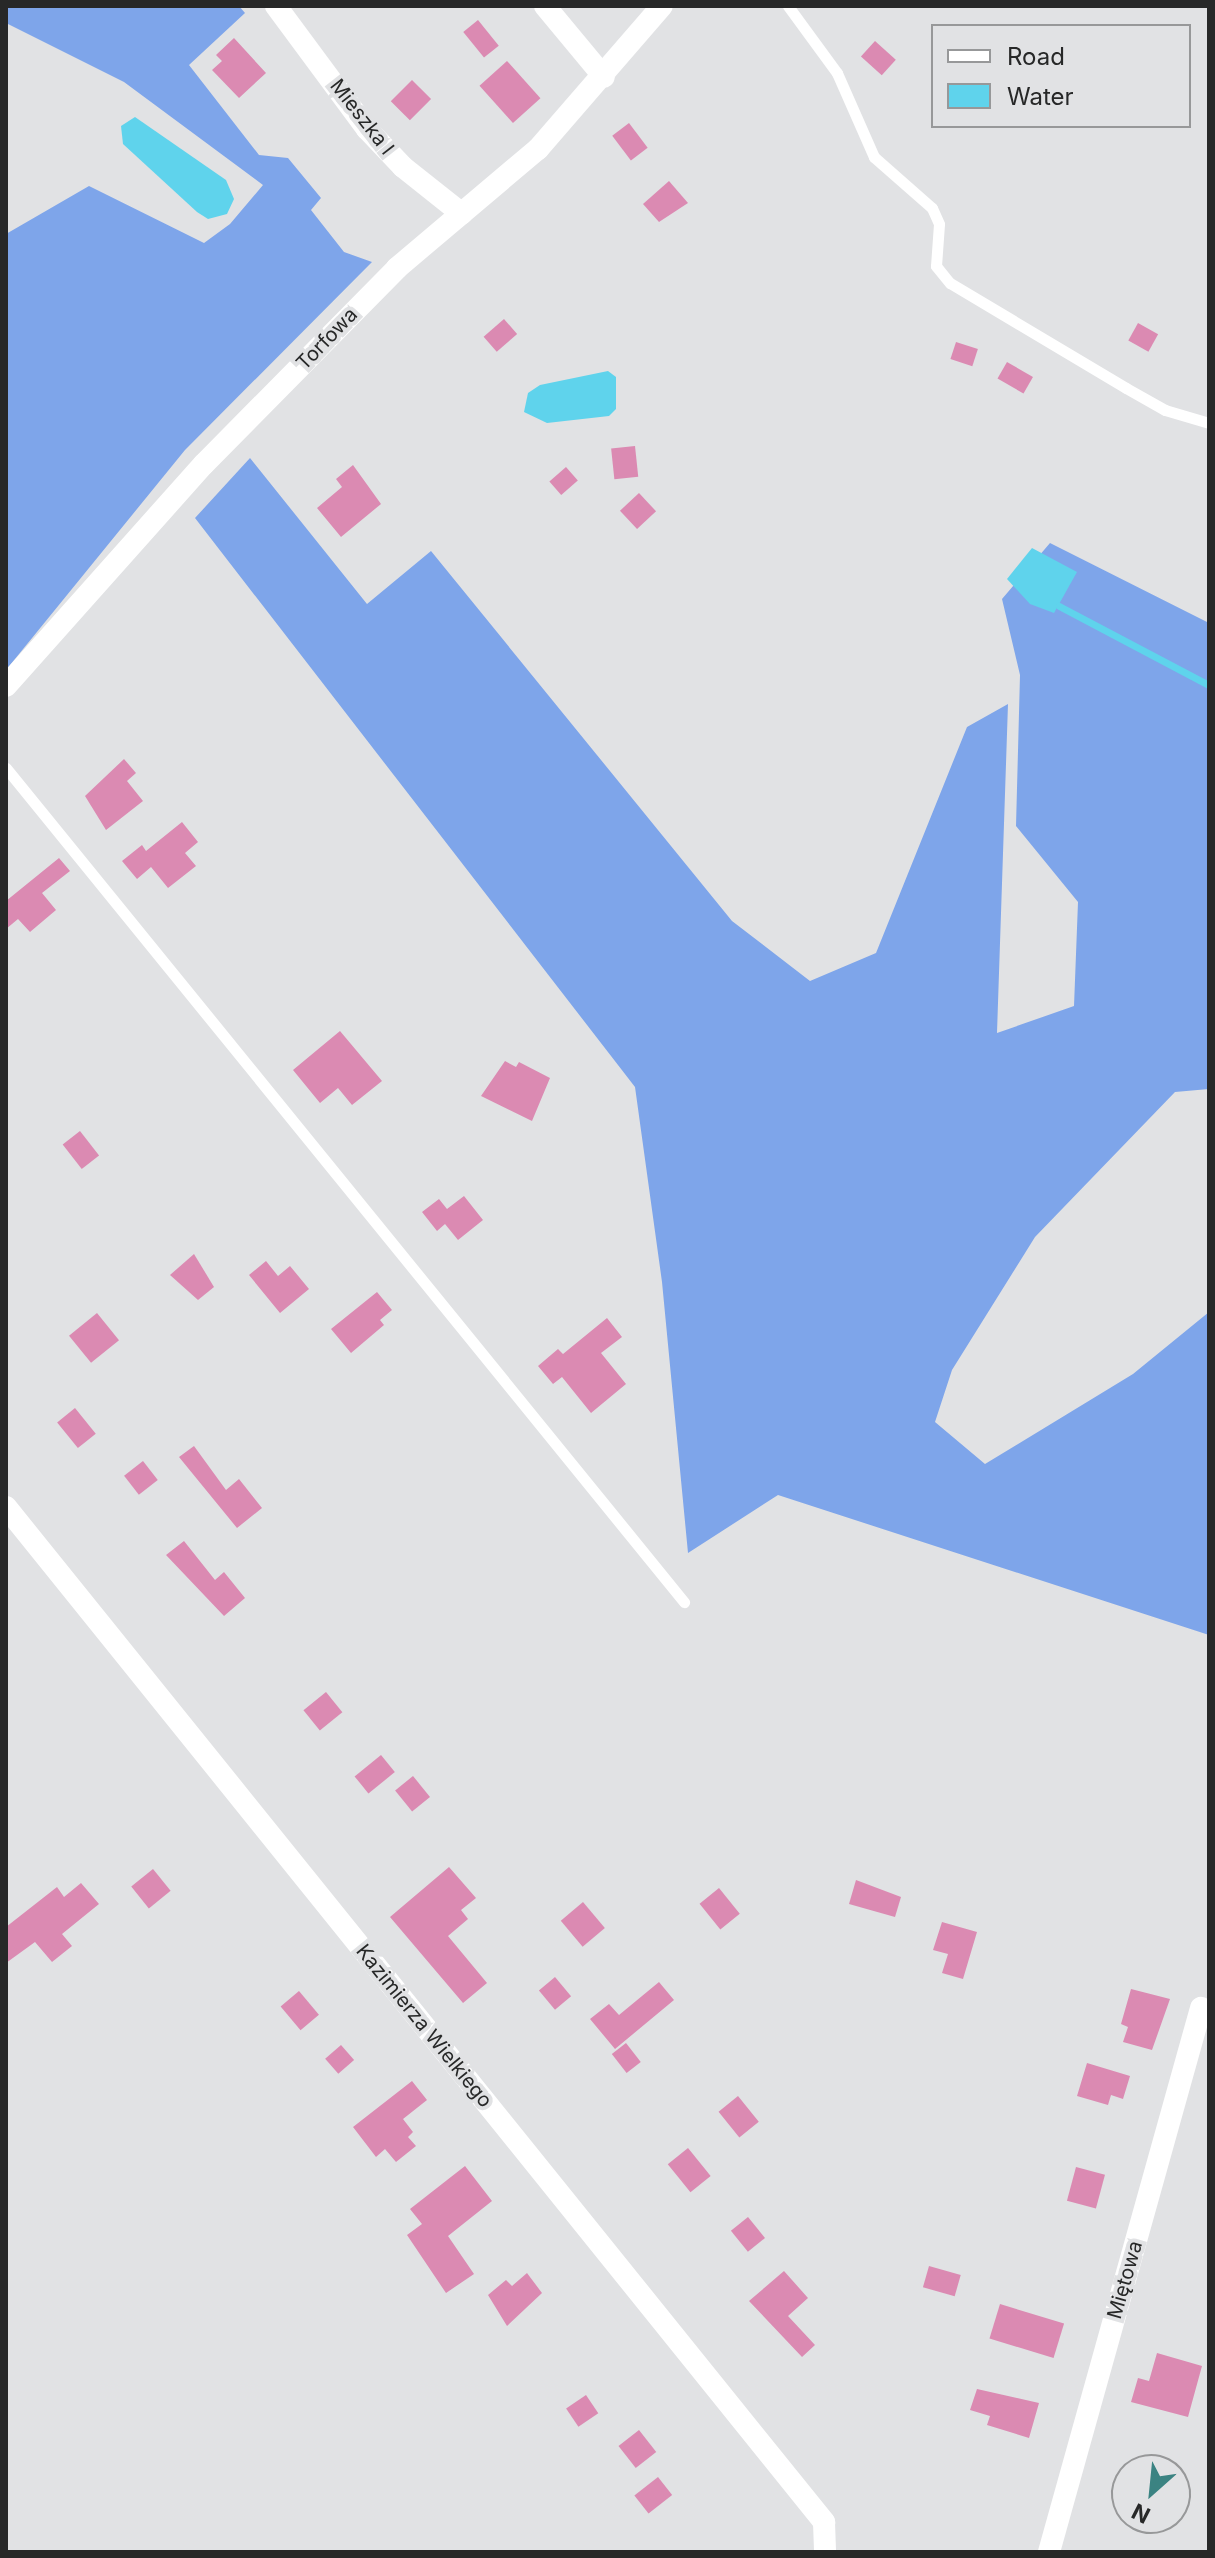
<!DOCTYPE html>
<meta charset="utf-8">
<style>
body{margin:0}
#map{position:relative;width:1215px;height:2558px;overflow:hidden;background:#e1e2e4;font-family:Inter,sans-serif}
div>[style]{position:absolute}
.forest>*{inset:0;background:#7ea5ea}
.water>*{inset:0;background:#5fd3ec}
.stream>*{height:7px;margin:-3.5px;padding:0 3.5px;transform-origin:3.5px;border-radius:3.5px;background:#5fd3ec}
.building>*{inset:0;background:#db8ab2;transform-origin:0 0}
.service>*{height:11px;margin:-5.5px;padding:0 5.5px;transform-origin:5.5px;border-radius:5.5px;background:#fff}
.minor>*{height:22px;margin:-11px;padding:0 11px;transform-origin:11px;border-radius:11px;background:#fff}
span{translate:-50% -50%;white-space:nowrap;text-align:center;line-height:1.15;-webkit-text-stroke:8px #e1e2e4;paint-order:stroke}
.street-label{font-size:20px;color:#272828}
.frame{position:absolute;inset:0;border:8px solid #272828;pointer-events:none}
.legend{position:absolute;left:931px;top:24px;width:260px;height:104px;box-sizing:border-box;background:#e1e2e4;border:2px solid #979899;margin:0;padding:10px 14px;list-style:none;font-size:24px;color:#272828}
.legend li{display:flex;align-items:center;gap:16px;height:40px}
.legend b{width:40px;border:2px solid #979899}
.north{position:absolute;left:1111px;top:2454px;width:80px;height:80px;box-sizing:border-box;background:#e1e2e4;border:2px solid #979899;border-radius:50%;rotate:207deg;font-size:22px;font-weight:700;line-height:32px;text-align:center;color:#272828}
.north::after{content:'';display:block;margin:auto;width:28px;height:36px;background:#3b8382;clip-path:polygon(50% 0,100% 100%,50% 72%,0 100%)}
</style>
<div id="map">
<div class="forest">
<i style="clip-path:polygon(6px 6px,239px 6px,245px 13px,189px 65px,259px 155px,288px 158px,321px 198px,311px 210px,344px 252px,372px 262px,185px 450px,6px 670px,6px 234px,89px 186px,204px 243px,230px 224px,263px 185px,124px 82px,6px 23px)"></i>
<i style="clip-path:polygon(250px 458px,367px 604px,431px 551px,732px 921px,810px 981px,876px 953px,967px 727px,1008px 704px,997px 1033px,1074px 1006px,1078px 902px,1016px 826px,1020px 675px,1002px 599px,1050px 543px,1209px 623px,1209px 1089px,1175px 1092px,1035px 1237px,952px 1370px,935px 1422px,985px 1464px,1133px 1374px,1209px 1312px,1209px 1635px,778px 1495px,688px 1553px,662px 1282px,635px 1087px,195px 518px)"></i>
</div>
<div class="water">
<i style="clip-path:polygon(135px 117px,226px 180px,234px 199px,227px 214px,208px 219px,197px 212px,123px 144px,121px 126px)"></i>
<i style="clip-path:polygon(608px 371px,616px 377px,616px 409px,609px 416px,547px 423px,524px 412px,528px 393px,540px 385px)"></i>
<i style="clip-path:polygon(1032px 548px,1077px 572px,1054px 613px,1030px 604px,1007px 579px)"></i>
</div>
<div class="stream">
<i style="left:1059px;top:606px;width:170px;rotate:27.8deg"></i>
</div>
<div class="building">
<i style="left:478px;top:20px;width:33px;height:19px;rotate:51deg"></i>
<i style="clip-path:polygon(234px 38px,266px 73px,239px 98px,212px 70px,222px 61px,216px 55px)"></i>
<i style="left:875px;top:41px;width:28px;height:21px;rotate:42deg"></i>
<i style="left:507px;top:61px;width:50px;height:37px;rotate:48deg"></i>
<i style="left:412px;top:80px;width:27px;height:30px;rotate:45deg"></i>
<i style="left:629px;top:123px;width:31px;height:21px;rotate:53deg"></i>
<i style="clip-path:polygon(669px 181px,688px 203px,659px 222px,643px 204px)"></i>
<i style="left:504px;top:319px;width:20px;height:27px;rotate:49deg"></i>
<i style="left:1138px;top:323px;width:23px;height:20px;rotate:29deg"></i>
<i style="left:956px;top:342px;width:23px;height:18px;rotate:18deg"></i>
<i style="left:1007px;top:362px;width:30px;height:19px;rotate:30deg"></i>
<i style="left:635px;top:446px;width:31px;height:24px;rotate:84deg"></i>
<i style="clip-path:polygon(353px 465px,381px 504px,341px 537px,317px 508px,342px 487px,336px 479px)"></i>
<i style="left:566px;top:467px;width:18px;height:22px;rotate:49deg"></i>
<i style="left:639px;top:493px;width:25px;height:26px;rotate:47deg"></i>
<i style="clip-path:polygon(124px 759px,136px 773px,127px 781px,143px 801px,106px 830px,85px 796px)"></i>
<i style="clip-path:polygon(182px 822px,198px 842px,185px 853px,196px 866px,168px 888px,151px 867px,137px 879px,122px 861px,142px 845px,146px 851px)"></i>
<i style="clip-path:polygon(59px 858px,70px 871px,42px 893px,56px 910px,30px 932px,18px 919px,6px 929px,6px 901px)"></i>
<i style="clip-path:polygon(340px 1031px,382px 1081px,352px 1105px,338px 1088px,320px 1103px,293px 1070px)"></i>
<i style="clip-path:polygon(505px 1061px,516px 1067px,519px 1062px,550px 1078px,532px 1121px,481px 1096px)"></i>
<i style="left:80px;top:1131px;width:31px;height:22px;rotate:52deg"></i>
<i style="clip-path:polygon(464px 1196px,483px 1220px,458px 1240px,445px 1224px,437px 1231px,422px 1212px,439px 1199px,447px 1209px)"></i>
<i style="clip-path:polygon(194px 1254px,214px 1287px,198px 1300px,170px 1275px)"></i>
<i style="clip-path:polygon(266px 1261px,278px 1276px,290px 1266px,309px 1289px,280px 1313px,249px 1275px)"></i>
<i style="clip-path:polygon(377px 1292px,392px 1310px,380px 1320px,384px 1325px,351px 1353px,331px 1329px)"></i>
<i style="left:97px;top:1313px;width:35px;height:36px;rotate:51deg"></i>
<i style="clip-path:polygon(607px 1318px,622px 1337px,601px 1353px,626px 1384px,591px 1413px,562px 1377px,553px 1384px,538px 1366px,558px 1349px,563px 1354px)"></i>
<i style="left:75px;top:1408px;width:33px;height:23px;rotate:51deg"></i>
<i style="clip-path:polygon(194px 1446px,226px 1490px,239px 1479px,262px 1508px,237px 1528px,179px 1457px)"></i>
<i style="left:143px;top:1461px;width:24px;height:24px;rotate:52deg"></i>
<i style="clip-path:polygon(184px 1541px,215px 1580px,224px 1572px,245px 1598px,224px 1616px,166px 1555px)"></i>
<i style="left:326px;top:1692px;width:26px;height:29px;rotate:51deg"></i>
<i style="left:381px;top:1755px;width:22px;height:34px;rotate:51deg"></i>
<i style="left:413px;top:1776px;width:27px;height:23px;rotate:51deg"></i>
<i style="clip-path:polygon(449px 1867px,476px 1898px,461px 1910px,468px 1919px,448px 1936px,487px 1983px,463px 2003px,390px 1917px)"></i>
<i style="left:153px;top:1869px;width:28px;height:28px;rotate:51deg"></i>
<i style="clip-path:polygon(856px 1880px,901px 1897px,895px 1917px,849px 1904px)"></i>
<i style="clip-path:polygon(81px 1883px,99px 1904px,62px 1934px,72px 1946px,52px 1962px,35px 1942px,6px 1963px,6px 1927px,57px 1887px,64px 1897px)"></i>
<i style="left:719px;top:1888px;width:33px;height:25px;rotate:51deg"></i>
<i style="left:583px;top:1902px;width:34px;height:29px;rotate:50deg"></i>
<i style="clip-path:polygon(942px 1922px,977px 1932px,963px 1979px,942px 1973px,948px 1954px,933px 1950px)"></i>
<i style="left:555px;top:1977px;width:25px;height:21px;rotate:50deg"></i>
<i style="clip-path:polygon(659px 1982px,674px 2000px,615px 2049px,590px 2019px,609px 2004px,619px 2015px)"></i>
<i style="clip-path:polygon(1131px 1989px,1170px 1999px,1152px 2050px,1123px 2042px,1128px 2027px,1121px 2024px)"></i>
<i style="left:299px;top:1991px;width:31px;height:24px;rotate:50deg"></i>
<i style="left:626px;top:2043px;width:24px;height:18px;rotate:52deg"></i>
<i style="left:341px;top:2045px;width:20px;height:21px;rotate:49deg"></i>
<i style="clip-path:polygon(1087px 2063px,1130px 2076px,1123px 2099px,1111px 2095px,1108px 2105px,1077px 2096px)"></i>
<i style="clip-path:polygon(412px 2081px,427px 2100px,403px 2119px,413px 2132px,408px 2137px,416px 2146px,396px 2162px,385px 2149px,376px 2157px,353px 2127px)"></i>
<i style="left:738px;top:2096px;width:33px;height:25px;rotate:51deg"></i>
<i style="left:688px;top:2148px;width:36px;height:26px;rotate:51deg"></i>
<i style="clip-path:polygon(465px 2166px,492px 2201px,448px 2236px,474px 2274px,446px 2293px,407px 2235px,422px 2224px,410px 2209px)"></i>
<i style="left:1076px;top:2167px;width:30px;height:35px;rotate:15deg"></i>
<i style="left:748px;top:2217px;width:27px;height:22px;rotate:51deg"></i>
<i style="left:929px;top:2266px;width:33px;height:22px;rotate:16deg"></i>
<i style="clip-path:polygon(784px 2271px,808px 2298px,788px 2316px,815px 2345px,802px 2357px,749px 2301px)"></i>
<i style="clip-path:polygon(527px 2273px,542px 2293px,507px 2326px,488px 2295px,506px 2280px,512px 2286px)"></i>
<i style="left:1000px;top:2304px;width:67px;height:36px;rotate:17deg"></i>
<i style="clip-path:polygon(1157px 2353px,1202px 2366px,1188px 2417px,1131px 2402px,1138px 2378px,1149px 2381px)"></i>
<i style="clip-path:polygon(977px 2389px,1039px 2403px,1029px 2438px,987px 2425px,990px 2416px,970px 2410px)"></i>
<i style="left:586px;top:2395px;width:22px;height:24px;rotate:56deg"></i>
<i style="left:639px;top:2430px;width:28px;height:26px;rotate:52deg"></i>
<i style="left:658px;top:2477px;width:23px;height:30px;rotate:52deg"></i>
</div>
<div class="service">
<i style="left:788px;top:6px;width:83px;rotate:53.8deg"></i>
<i style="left:837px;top:73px;width:92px;rotate:66.2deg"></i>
<i style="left:874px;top:157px;width:77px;rotate:41.3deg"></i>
<i style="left:932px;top:208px;width:17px;rotate:66deg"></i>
<i style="left:939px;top:224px;width:42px;rotate:94.1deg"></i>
<i style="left:936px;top:266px;width:22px;rotate:51deg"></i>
<i style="left:950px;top:283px;width:205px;rotate:30.8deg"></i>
<i style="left:1126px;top:388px;width:45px;rotate:29.4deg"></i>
<i style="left:1165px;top:410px;width:46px;rotate:16.5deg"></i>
<i style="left:6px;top:768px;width:1075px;rotate:50.89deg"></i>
</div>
<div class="minor">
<i style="left:276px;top:6px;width:153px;rotate:53.5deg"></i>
<i style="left:367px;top:129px;width:52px;rotate:46.5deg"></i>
<i style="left:403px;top:167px;width:75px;rotate:38.5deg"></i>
<i style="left:545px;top:6px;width:92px;rotate:50.3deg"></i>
<i style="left:6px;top:686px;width:297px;rotate:-48.3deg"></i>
<i style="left:204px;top:464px;width:275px;rotate:-45.4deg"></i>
<i style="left:397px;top:268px;width:185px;rotate:-40.2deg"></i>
<i style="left:538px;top:149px;width:189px;rotate:-49.1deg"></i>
<i style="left:6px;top:1507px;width:1304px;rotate:51.13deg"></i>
<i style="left:824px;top:2522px;width:30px;rotate:88deg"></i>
<i style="left:1049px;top:2552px;width:565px;rotate:-74.39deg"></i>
</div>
<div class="street-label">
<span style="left:362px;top:117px;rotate:52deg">Mieszka I</span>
<span style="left:327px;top:339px;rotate:-46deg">Torfowa</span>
<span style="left:424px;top:2026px;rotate:51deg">Kazimierza Wielkiego</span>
<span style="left:1125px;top:2280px;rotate:-74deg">Miętowa</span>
</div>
<div class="frame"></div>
<ul class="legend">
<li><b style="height:10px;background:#fff"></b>Road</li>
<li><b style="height:22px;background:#5fd3ec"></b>Water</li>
</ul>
<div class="north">N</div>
</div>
